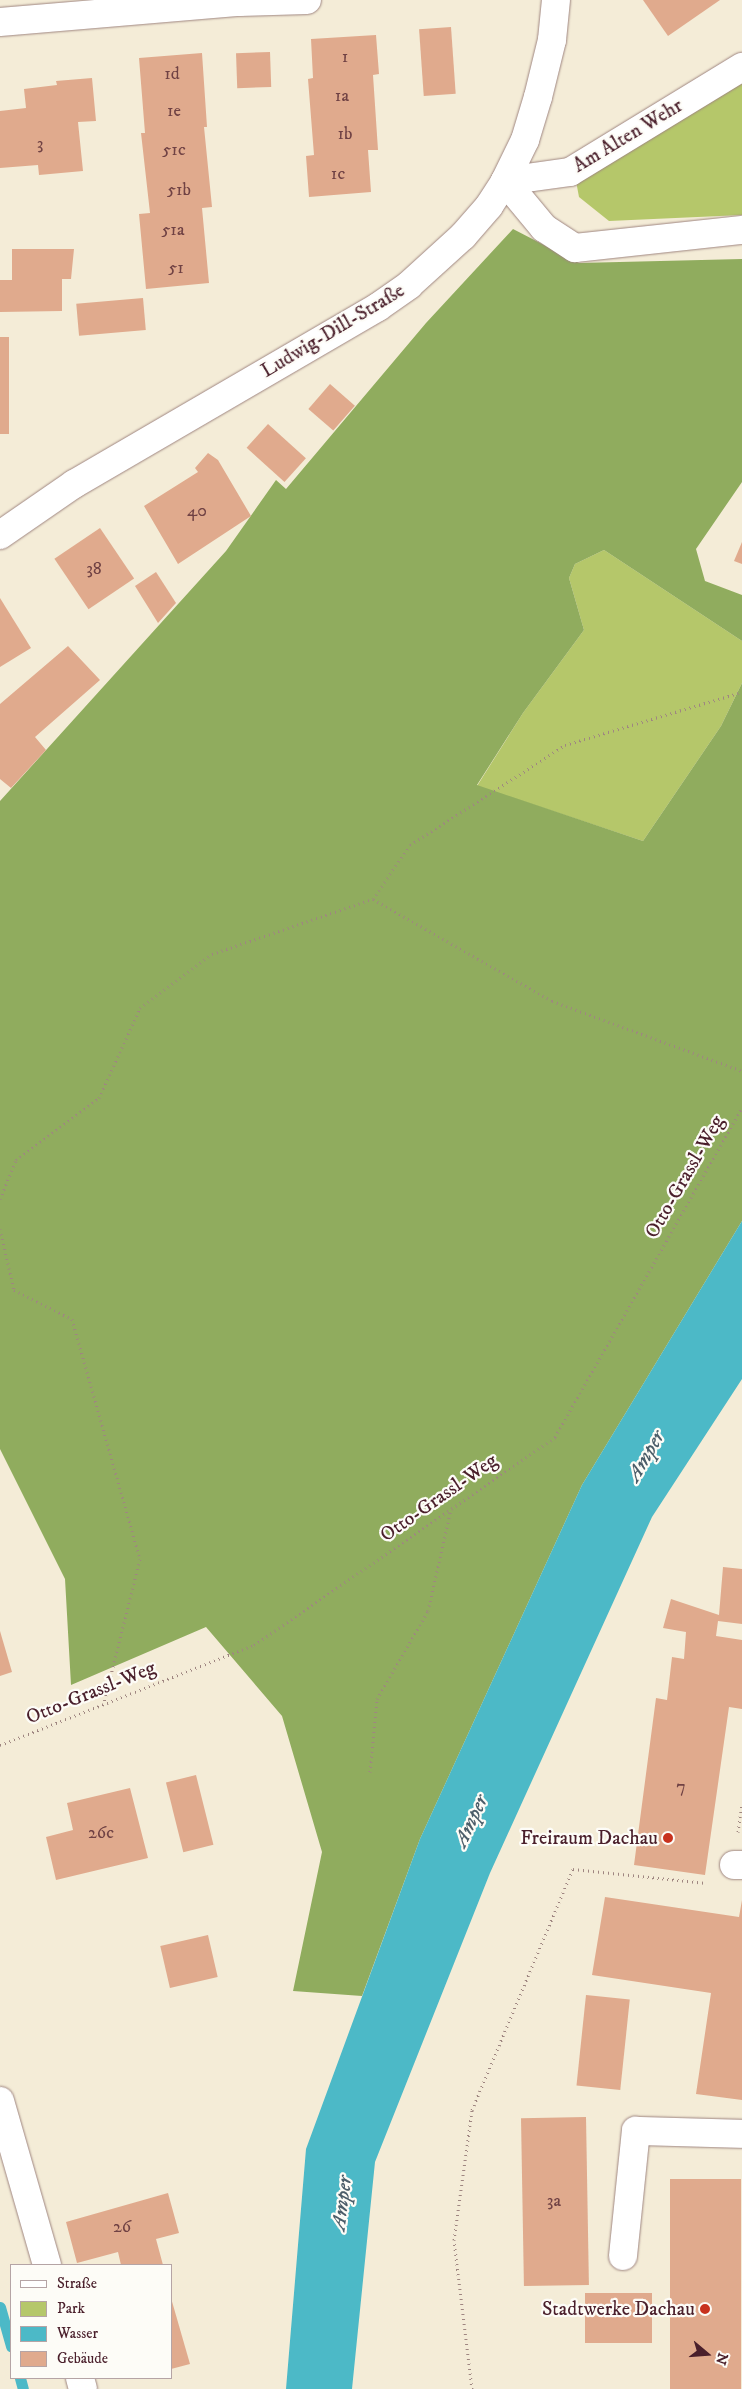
<!DOCTYPE html>
<meta charset="utf-8">
<style>
body{margin:0}
#map{position:relative;width:742px;height:2389px;overflow:hidden;background:#f4ecd7;font-family:"IM FELL DW Pica",serif}
div>[style]{position:absolute}
.green>*{inset:0;background:#b5c76a}
.forest>*{inset:0;background:#90ac5e}
.water>*{inset:0;background:#4cb9c7}
.stream>*{height:11px;margin:-5.5px;padding:0 5.5px;transform-origin:5.5px;border-radius:5.5px;background:#4cb9c7}
.building>*{inset:0;background:#e0aa8d;transform-origin:0 0}
.path>*{height:3px;margin-top:-1.5px;transform-origin:0;background:repeating-linear-gradient(90deg,#9f8681 0 1px,transparent 0 5px)}
.roads{filter:drop-shadow(0 0 1px #9f8681) drop-shadow(0 0 1px #9f8681)}
.minor>*{height:28px;margin:-14px;padding:0 14px;transform-origin:14px;border-radius:14px;background:#fff}
.dots>*{width:14px;height:14px;translate:-50% -50%;box-sizing:border-box;border:2px solid #fdfcf7;border-radius:50%}
span{translate:-50% -50%;white-space:nowrap;text-align:center;line-height:1.15;-webkit-text-stroke:4.5px #fdfcf7;paint-order:stroke}
.number-label{font-size:18px;color:#704244}
.number-label span{-webkit-text-stroke-width:0}
.street-label{font-size:20px;color:#4a1f2b}
.poi-label{font-size:20px;color:#4a1f2b}
.right{translate:-100% -50%;text-align:right}
.water-label{font-size:21px;color:#4b5d69;font-style:italic}
.legend{position:absolute;left:10px;top:2264px;width:162px;height:115px;box-sizing:border-box;background:#fdfcf7;border:1px solid #b5a4a5;margin:0;padding:6px 9px;list-style:none;font-size:15px;color:#4a1f2b}
.legend li{display:flex;align-items:center;gap:10px;height:25px}
.legend b{width:25px;border:1px solid #b5a4a5}
.north{position:absolute;left:682px;top:2329px;width:50px;height:50px;-webkit-text-stroke:4px #fdfcf7;paint-order:stroke;rotate:108deg;font-size:14px;font-weight:700;line-height:20px;text-align:center;color:#4a1f2b}
.north::after{content:'';display:block;margin:auto;width:18px;height:22px;background:#4a1f2b;clip-path:polygon(50% 0,100% 100%,50% 72%,0 100%)}
</style>
<div id="map">
<div class="green">
<i style="clip-path:polygon(742px 80px,742px 215px,609px 221px,579px 197px,575px 176px)"></i>
<i style="clip-path:polygon(604px 550px,742px 641px,742px 683px,721px 726px,643px 841px,477px 786px,523px 713px,584px 630px,569px 578px,575px 564px)"></i>
</div>
<div class="forest">
<i style="clip-path:polygon(513px 229px,579px 263px,742px 259px,742px 482px,696px 549px,705px 581px,742px 595px,742px 641px,604px 550px,575px 564px,569px 578px,584px 630px,523px 713px,477px 785px,643px 841px,721px 726px,742px 683px,742px 1221px,582px 1485px,420px 1839px,362px 1996px,293px 1991px,322px 1852px,282px 1716px,206px 1627px,71px 1685px,65px 1579px,0 1449px,0 801px,226px 551px,276px 480px,286px 489px,426px 323px)"></i>
</div>
<div class="water">
<i style="clip-path:polygon(742px 1221px,742px 1379px,652px 1517px,490px 1873px,375px 2162px,352px 2389px,286px 2389px,306px 2149px,420px 1839px,582px 1485px)"></i>
</div>
<div class="stream">
<i style="left:0;top:2307px;width:41px;rotate:74.2deg"></i>
<i style="left:20px;top:2378px;width:11px;rotate:75deg"></i>
</div>
<div class="building">
<i style="clip-path:polygon(643px 0,720px 0,668px 36px)"></i>
<i style="left:451px;top:27px;width:67px;height:32px;rotate:86deg"></i>
<i style="clip-path:polygon(376px 35px,379px 74px,373px 75px,378px 150px,368px 150px,371px 192px,309px 197px,306px 156px,314px 155px,308px 79px,313px 78px,311px 39px)"></i>
<i style="left:270px;top:52px;width:35px;height:34px;rotate:88deg"></i>
<i style="clip-path:polygon(202px 53px,207px 127px,204px 127px,212px 207px,202px 208px,209px 283px,146px 289px,139px 214px,150px 213px,141px 133px,145px 133px,139px 58px)"></i>
<i style="clip-path:polygon(92px 78px,96px 121px,78px 122px,83px 171px,39px 175px,38px 165px,0 168px,0 111px,26px 108px,24px 89px,57px 85px,56px 81px)"></i>
<i style="clip-path:polygon(12px 249px,74px 249px,71px 279px,62px 279px,62px 311px,0 312px,0 280px,12px 280px)"></i>
<i style="left:143px;top:298px;width:32px;height:67px;rotate:85deg"></i>
<i style="left:0;top:337px;width:9px;height:97px"></i>
<i style="left:330px;top:384px;width:33px;height:33px;rotate:41deg"></i>
<i style="left:268px;top:424px;width:51px;height:32px;rotate:42deg"></i>
<i style="clip-path:polygon(208px 453px,218px 460px,251px 516px,178px 564px,144px 506px,198px 472px,195px 468px)"></i>
<i style="left:100px;top:528px;width:61px;height:55px;rotate:56deg"></i>
<i style="clip-path:polygon(742px 542px,742px 564px,734px 561px)"></i>
<i style="clip-path:polygon(156px 572px,176px 603px,158px 623px,135px 586px)"></i>
<i style="clip-path:polygon(0 598px,31px 648px,0 667px)"></i>
<i style="clip-path:polygon(68px 646px,100px 680px,35px 737px,46px 750px,11px 788px,0 779px,0 704px)"></i>
<i style="clip-path:polygon(723px 1567px,742px 1569px,742px 1624px,718px 1621px,716px 1636px,742px 1640px,742px 1709px,729px 1707px,705px 1875px,634px 1865px,656px 1698px,667px 1700px,672px 1657px,684px 1659px,686px 1632px,663px 1628px,671px 1599px,719px 1615px)"></i>
<i style="clip-path:polygon(0 1631px,12px 1672px,0 1676px)"></i>
<i style="left:196px;top:1775px;width:72px;height:31px;rotate:76deg"></i>
<i style="clip-path:polygon(130px 1788px,148px 1858px,56px 1880px,46px 1837px,73px 1830px,67px 1803px)"></i>
<i style="clip-path:polygon(605px 1897px,739px 1917px,742px 1900px,742px 2100px,696px 2094px,711px 1993px,592px 1975px)"></i>
<i style="left:208px;top:1935px;width:43px;height:49px;rotate:77deg"></i>
<i style="left:586px;top:1995px;width:44px;height:91px;rotate:6deg"></i>
<i style="left:586px;top:2117px;width:168px;height:65px;rotate:89deg"></i>
<i style="left:741px;top:2179px;width:210px;height:71px;rotate:90deg"></i>
<i style="clip-path:polygon(168px 2193px,179px 2233px,156px 2239px,163px 2265px,121px 2265px,118px 2252px,77px 2263px,66px 2222px)"></i>
<i style="left:585px;top:2293px;width:67px;height:50px"></i>
<i style="clip-path:polygon(171px 2298px,190px 2364px,171px 2369px)"></i>
</div>
<div class="path">
<i style="left:373px;top:899px;width:65px;rotate:-55.6deg"></i>
<i style="left:410px;top:845px;width:184px;rotate:-32.8deg"></i>
<i style="left:565px;top:745px;width:185px;rotate:-16.7deg"></i>
<i style="left:0;top:1199px;width:42px;rotate:-67.7deg"></i>
<i style="left:16px;top:1160px;width:104px;rotate:-36.8deg"></i>
<i style="left:99px;top:1098px;width:99px;rotate:-65.5deg"></i>
<i style="left:140px;top:1008px;width:90px;rotate:-36.9deg"></i>
<i style="left:212px;top:954px;width:170px;rotate:-18.9deg"></i>
<i style="left:373px;top:899px;width:206px;rotate:29.7deg"></i>
<i style="left:552px;top:1001px;width:202px;rotate:20.2deg"></i>
<i style="left:0;top:1229px;width:63px;rotate:77.1deg"></i>
<i style="left:14px;top:1290px;width:65px;rotate:26.6deg"></i>
<i style="left:72px;top:1319px;width:249px;rotate:74.2deg"></i>
<i style="left:140px;top:1559px;width:147px;rotate:104.1deg"></i>
<i style="left:0;top:1745px;width:273px;rotate:-21.5deg"></i>
<i style="left:254px;top:1645px;width:366px;rotate:-34.6deg"></i>
<i style="left:555px;top:1437px;width:378px;rotate:-60.4deg"></i>
<i style="left:370px;top:1772px;width:73px;rotate:-84.5deg"></i>
<i style="left:377px;top:1699px;width:102px;rotate:-59.9deg"></i>
<i style="left:428px;top:1611px;width:105px;rotate:-77.3deg"></i>
<i style="left:738px;top:1832px;width:29px;rotate:-82deg"></i>
<i style="left:472px;top:2389px;width:150px;rotate:-96.9deg"></i>
<i style="left:454px;top:2240px;width:131px;rotate:-82.1deg"></i>
<i style="left:472px;top:2110px;width:261px;rotate:-67.3deg"></i>
<i style="left:573px;top:1869px;width:134px;rotate:6deg"></i>
</div>
<div class="roads">
<div class="minor">
<i style="left:0;top:22px;width:240px;rotate:-4.8deg"></i>
<i style="left:239px;top:2px;width:68px;rotate:-1.7deg"></i>
<i style="left:505px;top:181px;width:66px;rotate:-7.9deg"></i>
<i style="left:570px;top:172px;width:202px;rotate:-31.4deg"></i>
<i style="left:505px;top:181px;width:61px;rotate:50.3deg"></i>
<i style="left:544px;top:228px;width:37px;rotate:33deg"></i>
<i style="left:575px;top:248px;width:168px;rotate:-6.2deg"></i>
<i style="left:0;top:535px;width:90px;rotate:-34.6deg"></i>
<i style="left:74px;top:484px;width:352px;rotate:-30.2deg"></i>
<i style="left:378px;top:307px;width:38px;rotate:-35deg"></i>
<i style="left:409px;top:285px;width:73px;rotate:-42.2deg"></i>
<i style="left:463px;top:236px;width:40px;rotate:-49deg"></i>
<i style="left:489px;top:206px;width:30px;rotate:-57deg"></i>
<i style="left:505px;top:181px;width:46px;rotate:-64deg"></i>
<i style="left:525px;top:140px;width:45px;rotate:-73.2deg"></i>
<i style="left:538px;top:97px;width:59px;rotate:-76.2deg"></i>
<i style="left:552px;top:40px;width:40px;rotate:-84.3deg"></i>
<i style="left:734px;top:1865px;width:8px"></i>
<i style="left:0;top:2101px;width:171px;rotate:74deg"></i>
<i style="left:623px;top:2256px;width:126px;rotate:-84.1deg"></i>
<i style="left:636px;top:2131px;width:106px;rotate:1.6deg"></i>
<i style="left:80px;top:2378px;width:11px;rotate:75deg"></i>
</div>
</div>
<div class="dots">
<i style="left:668px;top:1838px;background:#c8321e"></i>
<i style="left:705px;top:2309px;background:#c8321e"></i>
</div>
<div class="number-label">
<span style="left:345px;top:57px">1</span>
<span style="left:172px;top:74px">1d</span>
<span style="left:342px;top:96px">1a</span>
<span style="left:174px;top:111px">1e</span>
<span style="left:345px;top:134px">1b</span>
<span style="left:40px;top:144px">3</span>
<span style="left:174px;top:150px">51c</span>
<span style="left:338px;top:174px">1c</span>
<span style="left:179px;top:190px">51b</span>
<span style="left:173px;top:230px">51a</span>
<span style="left:176px;top:268px">51</span>
<span style="left:197px;top:511px">40</span>
<span style="left:94px;top:569px">38</span>
<span style="left:681px;top:1787px">7</span>
<span style="left:101px;top:1833px">26c</span>
<span style="left:554px;top:2201px">3a</span>
<span style="left:122px;top:2227px">26</span>
</div>
<div class="street-label">
<span style="left:628px;top:136px;rotate:-31deg">Am Alten Wehr</span>
<span style="left:333px;top:331px;rotate:-31deg">Ludwig-Dill-Straße</span>
<span style="left:685px;top:1177px;rotate:-60deg">Otto-Grassl-Weg</span>
<span style="left:439px;top:1498px;rotate:-35deg">Otto-Grassl-Weg</span>
<span style="left:91px;top:1693px;rotate:-22deg">Otto-Grassl-Weg</span>
</div>
<div class="poi-label">
<span class="right" style="left:658px;top:1838px">Freiraum Dachau</span>
<span class="right" style="left:695px;top:2309px">Stadtwerke Dachau</span>
</div>
<div class="water-label">
<span style="left:646px;top:1456px;rotate:-60deg">Amper</span>
<span style="left:471px;top:1821px;rotate:-65deg">Amper</span>
<span style="left:342px;top:2203px;rotate:-83deg">Amper</span>
</div>
<ul class="legend">
<li><b style="height:6px;background:#fff"></b>Straße</li>
<li><b style="height:14px;background:#b5c76a"></b>Park</li>
<li><b style="height:14px;background:#4cb9c7"></b>Wasser</li>
<li><b style="height:14px;background:#e0aa8d"></b>Gebäude</li>
</ul>
<div class="north">N</div>
</div>
